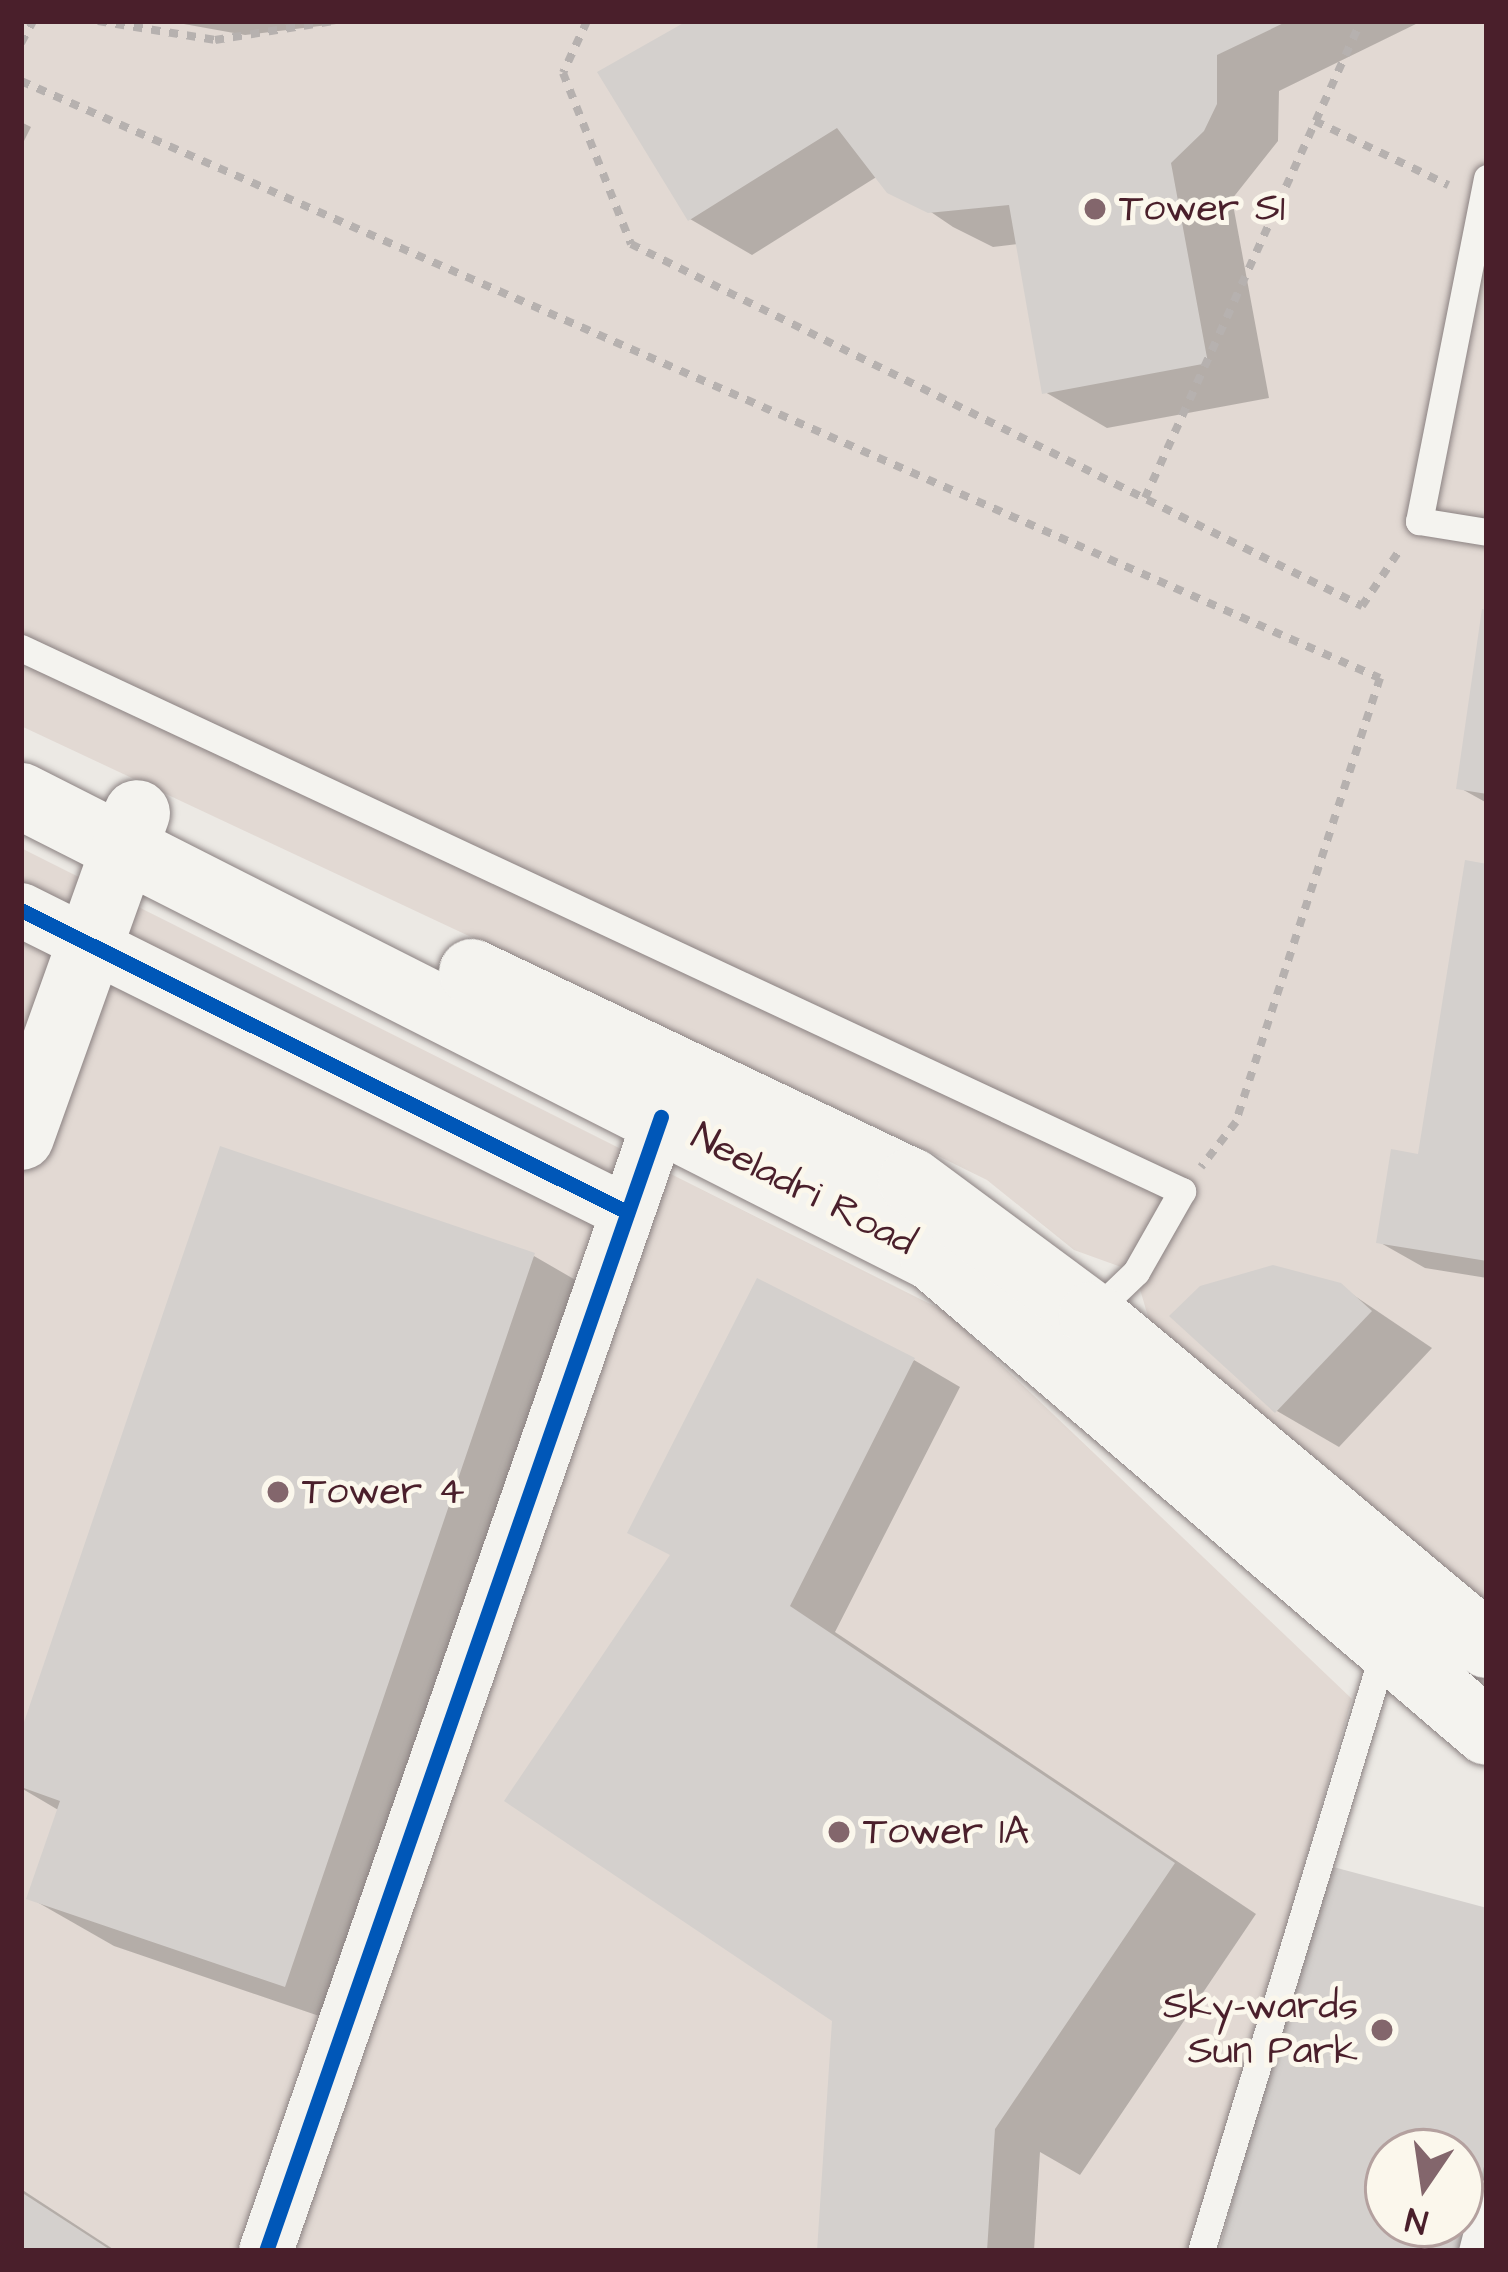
<!DOCTYPE html>
<style>
body{margin:0}
#map{position:relative;width:1508px;height:2272px;overflow:hidden;background:#ece9e4;font-family:"Architects Daughter",sans-serif}
div>[style]{position:absolute}
.built>*{inset:0;background:#e2d9d3}
.shadow>*{inset:0;background:#0003}
.building>*{inset:0;background:#d4d0cd}
.path>*{height:8px;margin-top:-4px;transform-origin:0;background:repeating-linear-gradient(90deg,#b6b1af 0 9px,transparent 0 18px)}
.roads{filter:drop-shadow(0 0 3px #8b8282) drop-shadow(0 0 3px #8b8282)}
.lane>*{height:27px;margin:-13.5px;padding:0 13.5px;transform-origin:13.5px;border-radius:13.5px;background:#f4f3ef}
.street>*{height:54px;margin:-27px;padding:0 27px;transform-origin:27px;border-radius:27px;background:#f4f3ef}
.secondary>*{height:66px;margin:-33px;padding:0 33px;transform-origin:33px;border-radius:33px;background:#f4f3ef}
.cycleway>*{height:15px;margin:-7.5px;padding:0 7.5px;transform-origin:7.5px;border-radius:7.5px;background:#0057b8}
.dots>*{width:33px;height:33px;translate:-50% -50%;box-sizing:border-box;border:6px solid #fbf7ec;border-radius:50%}
span{translate:-50% -50%;white-space:nowrap;text-align:center;line-height:1.15;-webkit-text-stroke:10px #fbf7ec;paint-order:stroke}
.poi-label{font-size:39px;color:#4a1f2b}
.left{translate:0 -50%;text-align:left}
.right{translate:-100% -50%;text-align:right}
.street-label{font-size:39px;color:#4a1f2b}
.frame{position:absolute;inset:0;border:24px solid #4a1f2b;pointer-events:none}
.north{position:absolute;left:1364px;top:2128px;width:120px;height:120px;box-sizing:border-box;background:#fbf7ec;border:3px solid #b4a19f;border-radius:50%;rotate:193deg;font-size:33px;font-weight:700;line-height:48px;text-align:center;color:#4a1f2b}
.north::after{content:'';display:block;margin:auto;width:42px;height:54px;background:#83666c;clip-path:polygon(50% 0,100% 100%,50% 72%,0 100%)}
</style>
<div id="map">
<div class="built">
<i style="clip-path:polygon(21px 21px,1487px 21px,1487px 1631px,1151px 1327px,1135px 1272px,1074px 1250px,987px 1180px,932px 1153px,21px 726px)"></i>
<i style="clip-path:polygon(21px 848px,946px 1312px,1352px 1699px,1193px 2251px,21px 2251px)"></i>
</div>
<div class="shadow">
<i style="clip-path:polygon(167px 21px,361px 21px,245px 35px)"></i>
<i style="clip-path:polygon(693px 21px,1422px 21px,1279px 91px,1278px 141px,1232px 199px,1269px 398px,1107px 428px,1045px 392px,1019px 244px,993px 247px,953px 227px,878px 176px,752px 255px,690px 219px)"></i>
<i style="clip-path:polygon(21px 122px,31px 127px,21px 147px)"></i>
<i style="clip-path:polygon(1487px 613px,1487px 803px,1460px 788px)"></i>
<i style="clip-path:polygon(1487px 867px,1487px 1278px,1425px 1268px,1379px 1242px,1421px 1157px)"></i>
<i style="clip-path:polygon(534px 1256px,617px 1304px,369px 2033px,114px 1946px,30px 1898px,60px 1811px,21px 1788px,21px 1740px)"></i>
<i style="clip-path:polygon(1273px 1268px,1340px 1286px,1432px 1348px,1339px 1447px,1277px 1411px,1173px 1316px,1202px 1288px)"></i>
<i style="clip-path:polygon(914px 1360px,960px 1387px,835px 1632px,1256px 1914px,1080px 2175px,1040px 2152px,1034px 2251px,820px 2251px,849px 2028px,508px 1800px)"></i>
<i style="clip-path:polygon(evenodd,1487px 1912px,1487px 2251px,1222px 2251px,1487px 1912px,1388px 2152px,1460px 2152px,1460px 2224px,1388px 2224px,1388px 2152px)"></i>
<i style="clip-path:polygon(21px 2189px,116px 2251px,21px 2251px)"></i>
</div>
<div class="building">
<i style="clip-path:polygon(687px 21px,1288px 21px,1217px 55px,1217px 104px,1204px 131px,1171px 163px,1208px 363px,1042px 394px,1009px 205px,928px 213px,887px 193px,837px 128px,688px 221px,597px 72px)"></i>
<i style="clip-path:polygon(1482px 609px,1487px 610px,1487px 794px,1456px 789px)"></i>
<i style="clip-path:polygon(1465px 860px,1487px 864px,1487px 1261px,1376px 1243px,1391px 1149px,1418px 1154px)"></i>
<i style="clip-path:polygon(220px 1146px,535px 1253px,285px 1987px,26px 1899px,60px 1801px,21px 1787px,21px 1731px)"></i>
<i style="clip-path:polygon(1273px 1265px,1341px 1283px,1372px 1311px,1275px 1413px,1169px 1316px,1200px 1286px)"></i>
<i style="clip-path:polygon(757px 1278px,915px 1358px,790px 1606px,1175px 1863px,995px 2129px,987px 2251px,817px 2251px,832px 2021px,504px 1801px,670px 1555px,627px 1533px)"></i>
<i style="clip-path:polygon(evenodd,1322px 1864px,1487px 1908px,1487px 2155px,1462px 2251px,1219px 2251px,1322px 1864px,1388px 2152px,1460px 2152px,1460px 2224px,1388px 2224px,1388px 2152px)"></i>
<i style="clip-path:polygon(21px 2192px,112px 2251px,21px 2251px)"></i>
</div>
<div class="path">
<i style="left:98px;top:21px;width:119px;rotate:9.2deg"></i>
<i style="left:215px;top:40px;width:120px;rotate:-9.1deg"></i>
<i style="left:587px;top:21px;width:57px;rotate:114.8deg"></i>
<i style="left:563px;top:73px;width:184px;rotate:68.3deg"></i>
<i style="left:631px;top:244px;width:816px;rotate:26.35deg"></i>
<i style="left:1362px;top:606px;width:70px;rotate:-56.1deg"></i>
<i style="left:21px;top:43px;width:25px;rotate:-61deg"></i>
<i style="left:21px;top:81px;width:1484px;rotate:23.72deg"></i>
<i style="left:1380px;top:678px;width:467px;rotate:108deg"></i>
<i style="left:1236px;top:1122px;width:57px;rotate:127.9deg"></i>
<i style="left:1315px;top:121px;width:148px;rotate:25.7deg"></i>
<i style="left:1145px;top:498px;width:524px;rotate:-65.64deg"></i>
</div>
<div class="roads">
<div class="lane">
<i style="left:1487px;top:178px;width:350px;rotate:101.2deg"></i>
<i style="left:1419px;top:521px;width:69px;rotate:9.2deg"></i>
<i style="left:21px;top:648px;width:1282px;rotate:25.07deg"></i>
<i style="left:1182px;top:1191px;width:93px;rotate:119.6deg"></i>
<i style="left:1136px;top:1272px;width:61px;rotate:136.3deg"></i>
<i style="left:1201px;top:2251px;width:631px;rotate:-73.06deg"></i>
<i style="left:1472px;top:2251px;width:60px;rotate:-75.5deg"></i>
</div>
<div class="street">
<i style="left:21px;top:910px;width:673px;rotate:26.49deg"></i>
<i style="left:266px;top:2251px;width:1201px;rotate:-70.8deg"></i>
</div>
<div class="secondary">
<i style="left:21px;top:796px;width:1022px;rotate:26.87deg"></i>
<i style="left:933px;top:1258px;width:729px;rotate:40.55deg"></i>
<i style="left:472px;top:972px;width:486px;rotate:25.5deg"></i>
<i style="left:911px;top:1181px;width:225px;rotate:36.5deg"></i>
<i style="left:1092px;top:1315px;width:515px;rotate:39.88deg"></i>
<i style="left:21px;top:1137px;width:344px;rotate:-70.3deg"></i>
</div>
</div>
<div class="cycleway">
<i style="left:21px;top:910px;width:673px;rotate:26.49deg"></i>
<i style="left:266px;top:2251px;width:1201px;rotate:-70.8deg"></i>
</div>
<div class="dots">
<i style="left:1095px;top:209px;background:#83666c"></i>
<i style="left:278px;top:1492px;background:#83666c"></i>
<i style="left:839px;top:1832px;background:#83666c"></i>
<i style="left:1382px;top:2030px;background:#83666c"></i>
</div>
<div class="poi-label">
<span class="left" style="left:1119px;top:209px">Tower S1</span>
<span class="left" style="left:302px;top:1492px">Tower 4</span>
<span class="left" style="left:863px;top:1832px">Tower 1A</span>
<span class="right" style="left:1358px;top:2030px">Sky-wards<br>Sun Park</span>
</div>
<div class="street-label">
<span style="left:803px;top:1190px;rotate:27deg">Neeladri Road</span>
</div>
<div class="frame"></div>
<div class="north">N</div>
</div>
